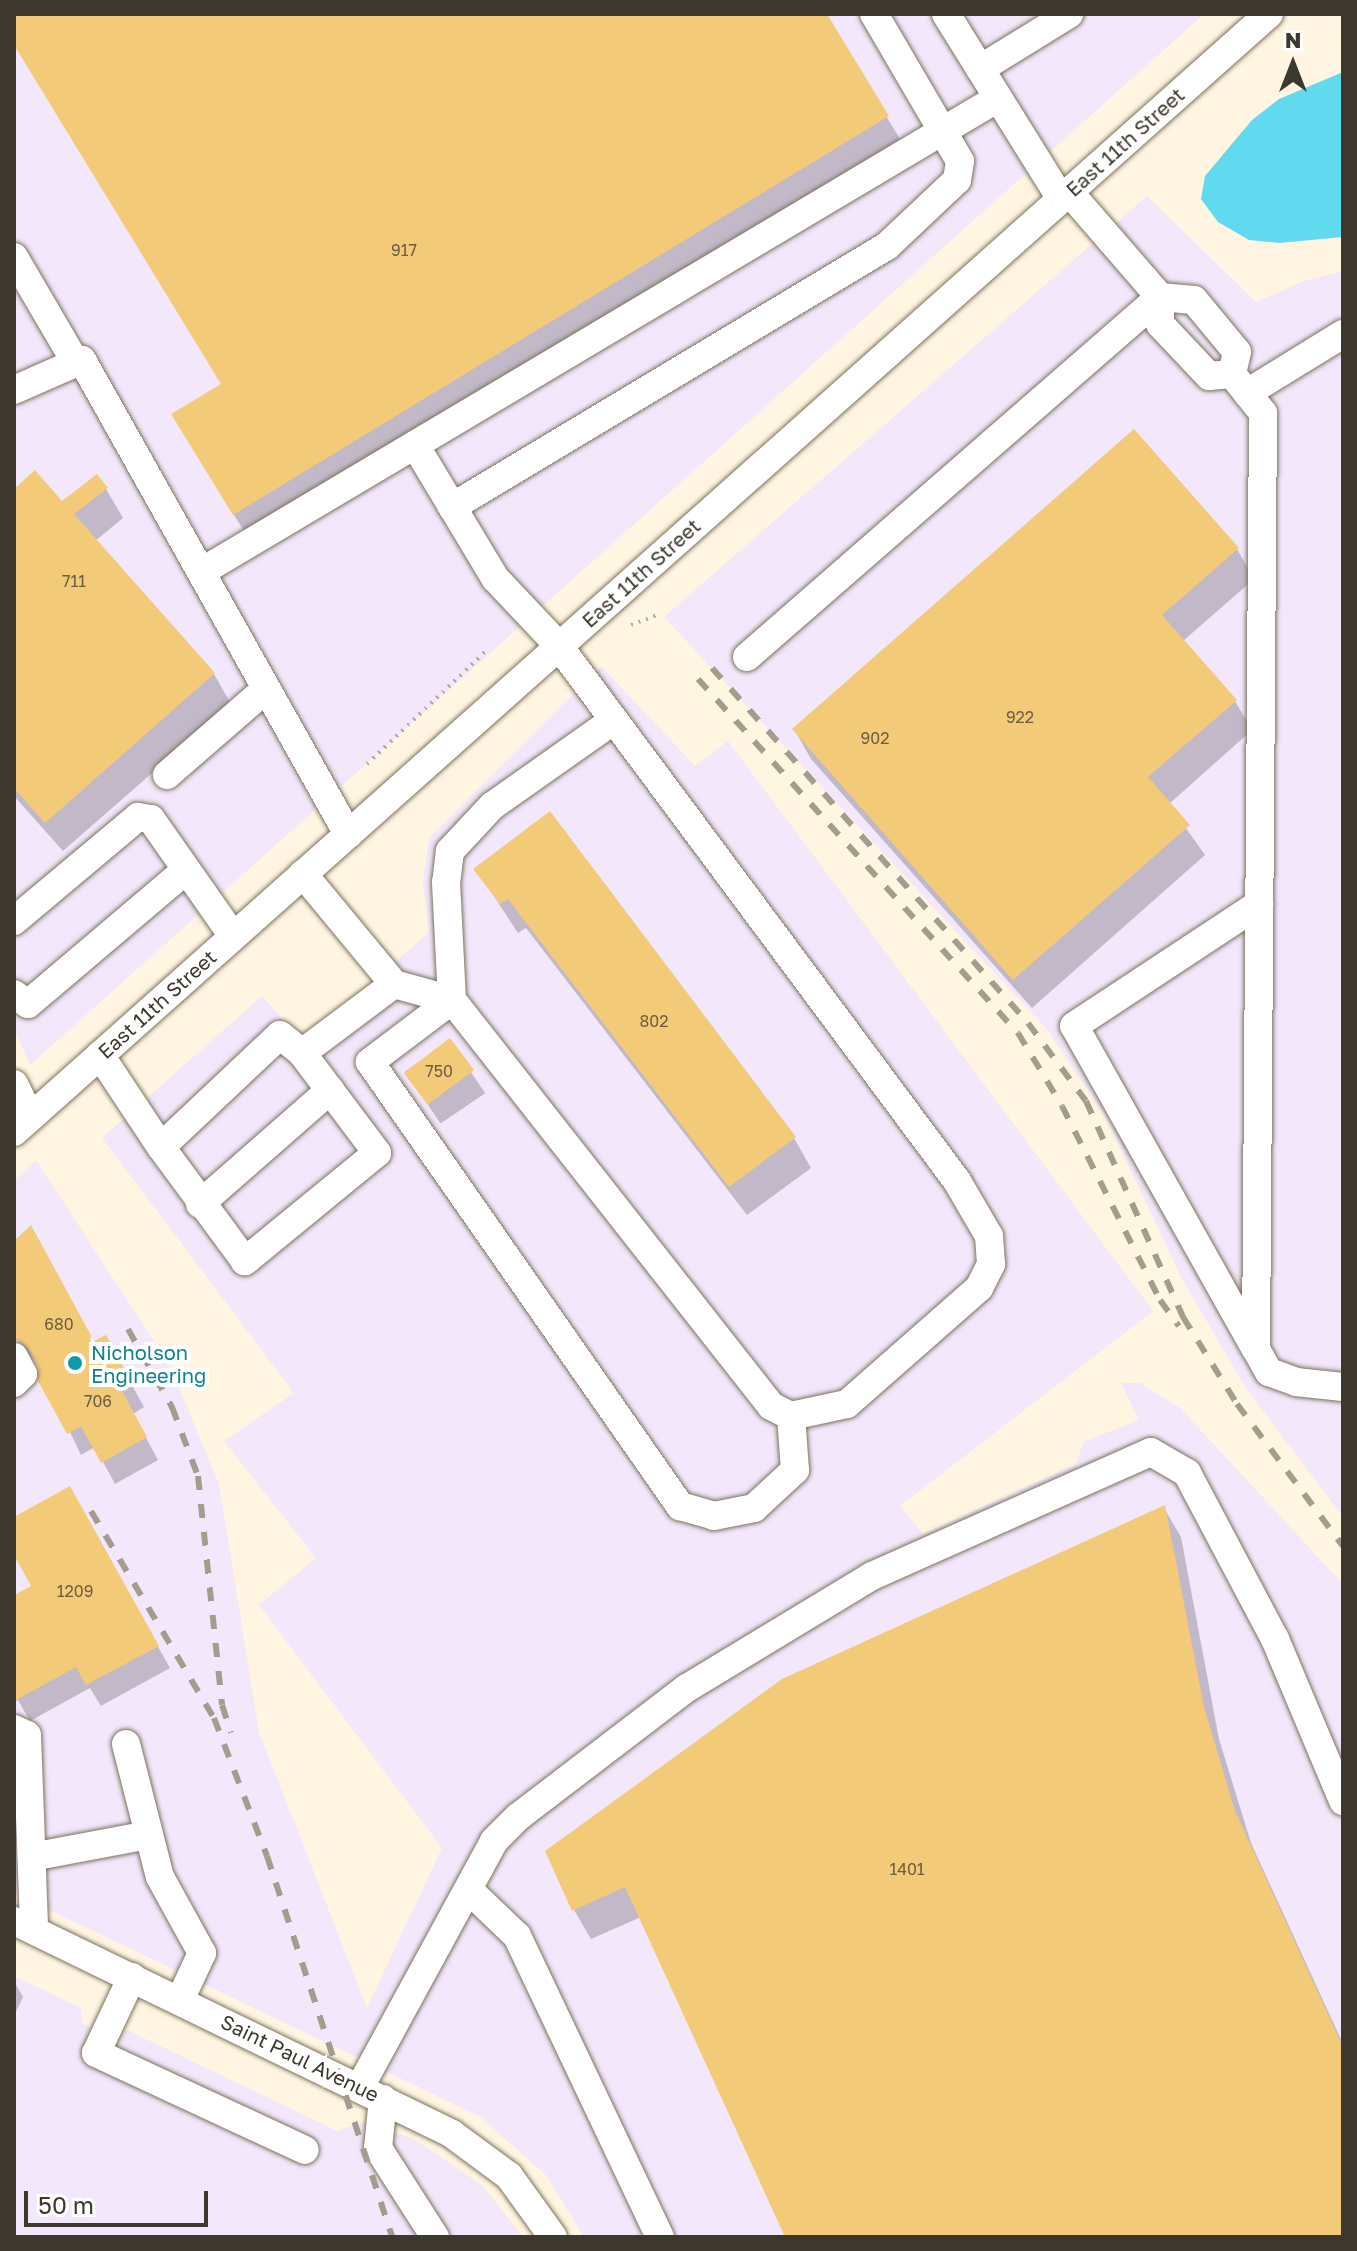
<!DOCTYPE html>
<style>
body{margin:0}
#map{position:relative;width:1357px;height:2251px;overflow:hidden;background:#fff5e1;font-family:"Golos Text",sans-serif}
div>[style]{position:absolute}
.industrial>*{inset:0;background:#f2e7fb}
.water>*{inset:0;background:#61daf0}
.shadow>*{inset:0;background:#0003;transform-origin:0 0}
.building>*{inset:0;background:#f3cb78;transform-origin:0 0}
.path>*{height:4px;margin-top:-2px;transform-origin:0;background:repeating-linear-gradient(90deg,#b3ab9b 0 2px,transparent 0 8px)}
.roads{filter:drop-shadow(0 0 2px #7d725c) drop-shadow(0 0 2px #7d725c)}
.minor>*{height:28px;margin:-14px;padding:0 14px;transform-origin:14px;border-radius:14px;background:#fff}
.rail>*{height:6px;margin-top:-3px;transform-origin:0;background:repeating-linear-gradient(90deg,#a49c8d 0 14px,transparent 0 28px)}
.dots>*{width:22px;height:22px;translate:-50% -50%;box-sizing:border-box;border:4px solid #fff;border-radius:50%}
span{translate:-50% -50%;white-space:nowrap;text-align:center;line-height:1.15;-webkit-text-stroke:8px #fff;paint-order:stroke}
.number-label{font-size:16px;color:#6a5d40}
.number-label span{-webkit-text-stroke-width:0}
.street-label{font-size:20px;color:#3d382e}
.culture-label{font-size:20px;color:#0d838f}
.left{translate:0 -50%;text-align:left}
.frame{position:absolute;inset:0;border:16px solid #3d382e;pointer-events:none}
.north{position:absolute;left:1253px;top:24px;width:80px;height:80px;-webkit-text-stroke:6px #fff;paint-order:stroke;rotate:0deg;font-size:22px;font-weight:700;line-height:32px;text-align:center;color:#3d382e}
.north::after{content:'';display:block;margin:auto;width:28px;height:36px;background:#3d382e;clip-path:polygon(50% 0,100% 100%,50% 72%,0 100%)}
.scale{position:absolute;left:24px;top:2191px;width:184px;height:36px;box-sizing:border-box;border:4px solid #3d382e;border-top:0;padding-left:10px;font-size:24px;line-height:28px;white-space:nowrap;color:#3d382e;-webkit-text-stroke:6px #fff;paint-order:stroke}
</style>
<div id="map">
<div class="industrial">
<i style="clip-path:polygon(14px 14px,1204px 14px,30px 1065px,14px 1029px)"></i>
<i style="clip-path:polygon(1147px 196px,1256px 302px,1304px 281px,1343px 271px,1343px 1517px,1246px 1388px,1182px 1279px,1104px 1114px,1045px 1027px,664px 617px)"></i>
<i style="clip-path:polygon(601px 666px,695px 766px,728px 741px,1153px 1311px,900px 1506px,923px 1534px,1076px 1464px,1083px 1442px,1139px 1420px,1121px 1383px,1140px 1383px,1180px 1408px,1343px 1584px,1343px 2237px,584px 2237px,546px 2175px,479px 2116px,14px 1893px,14px 1181px,36px 1160px,170px 1366px,219px 1484px,259px 1732px,367px 2008px,442px 1848px,259px 1605px,316px 1558px,224px 1441px,294px 1393px,102px 1138px,262px 996px,304px 1043px,429px 932px,423px 883px,429px 838px)"></i>
<i style="clip-path:polygon(14px 1976px,81px 2008px,82px 2023px,115px 2042px,127px 2030px,337px 2131px,363px 2122px,414px 2139px,482px 2185px,523px 2237px,14px 2237px)"></i>
</div>
<div class="water">
<i style="clip-path:polygon(1343px 72px,1343px 237px,1279px 243px,1249px 240px,1218px 222px,1201px 199px,1205px 176px,1252px 120px,1279px 99px)"></i>
</div>
<div class="shadow">
<i style="clip-path:polygon(14px 14px,824px 14px,900px 139px,247px 536px,186px 437px,224px 385px,14px 42px)"></i>
<i style="clip-path:polygon(106px 489px,123px 518px,95px 541px,214px 674px,231px 704px,63px 851px,14px 796px,14px 491px,62px 503px)"></i>
<i style="clip-path:polygon(1237px 549px,1254px 579px,1183px 641px,1235px 701px,1252px 730px,1169px 804px,1205px 855px,1032px 1008px,811px 759px,794px 729px)"></i>
<i style="clip-path:polygon(476px 869px,794px 1138px,811px 1168px,747px 1215px,526px 928px,518px 933px)"></i>
<i style="left:450px;top:1041px;width:63px;height:54px;rotate:56deg"></i>
<i style="clip-path:polygon(14px 1243px,94px 1344px,118px 1360px,144px 1407px,133px 1414px,158px 1460px,115px 1484px,95px 1447px,81px 1455px,40px 1369px,14px 1333px)"></i>
<i style="clip-path:polygon(69px 1489px,170px 1668px,101px 1706px,90px 1688px,30px 1721px,18px 1700px,14px 1702px,14px 1598px,34px 1587px,14px 1551px,14px 1519px)"></i>
<i style="clip-path:polygon(1164px 1508px,1181px 1537px,1219px 1739px,1251px 1843px,1343px 2044px,1343px 2237px,787px 2237px,641px 1917px,591px 1939px,574px 1910px)"></i>
<i style="clip-path:polygon(14px 1763px,24px 1826px,14px 1847px)"></i>
<i style="clip-path:polygon(14px 1981px,23px 1997px,14px 2016px)"></i>
</div>
<div class="building">
<i style="clip-path:polygon(14px 14px,827px 14px,889px 116px,233px 515px,171px 414px,221px 384px,14px 45px)"></i>
<i style="clip-path:polygon(1134px 429px,1239px 548px,1162px 615px,1237px 700px,1148px 777px,1190px 825px,1013px 980px,792px 729px)"></i>
<i style="clip-path:polygon(35px 470px,62px 501px,97px 474px,108px 488px,74px 514px,215px 673px,45px 823px,14px 788px,14px 489px)"></i>
<i style="clip-path:polygon(550px 811px,796px 1137px,729px 1187px,508px 899px,500px 904px,473px 869px)"></i>
<i style="left:450px;top:1038px;width:40px;height:58px;rotate:53deg"></i>
<i style="clip-path:polygon(31px 1225px,94px 1341px,106px 1335px,133px 1385px,122px 1391px,147px 1437px,101px 1463px,81px 1426px,67px 1434px,38px 1381px,38px 1367px,29px 1349px,14px 1338px,14px 1241px)"></i>
<i style="clip-path:polygon(70px 1486px,159px 1646px,86px 1685px,76px 1667px,14px 1701px,14px 1595px,31px 1586px,14px 1555px,14px 1517px)"></i>
<i style="clip-path:polygon(1165px 1505px,1204px 1707px,1235px 1811px,1343px 2047px,1343px 2237px,785px 2237px,625px 1887px,572px 1911px,545px 1851px,782px 1679px)"></i>
</div>
<div class="path">
<i style="left:631px;top:625px;width:30px;rotate:-21deg"></i>
<i style="left:367px;top:764px;width:163px;rotate:-43.5deg"></i>
</div>
<div class="roads">
<div class="minor">
<i style="left:946px;top:14px;width:218px;rotate:58.1deg"></i>
<i style="left:980px;top:69px;width:105px;rotate:-31.7deg"></i>
<i style="left:14px;top:257px;width:123px;rotate:59.7deg"></i>
<i style="left:1160px;top:297px;width:34px;rotate:5deg"></i>
<i style="left:1194px;top:300px;width:67px;rotate:50.4deg"></i>
<i style="left:1237px;top:352px;width:23px;rotate:103deg"></i>
<i style="left:1232px;top:374px;width:23px;rotate:175deg"></i>
<i style="left:1209px;top:376px;width:71px;rotate:-133.3deg"></i>
<i style="left:1160px;top:324px;width:27px;rotate:-90deg"></i>
<i style="left:1232px;top:374px;width:50px;rotate:51.5deg"></i>
<i style="left:1263px;top:413px;width:936px;rotate:90.43deg"></i>
<i style="left:1256px;top:1349px;width:26px;rotate:61deg"></i>
<i style="left:1269px;top:1372px;width:29px;rotate:20deg"></i>
<i style="left:1296px;top:1382px;width:47px;rotate:6.1deg"></i>
<i style="left:14px;top:390px;width:74px;rotate:-23.8deg"></i>
<i style="left:82px;top:360px;width:544px;rotate:60.7deg"></i>
<i style="left:1247px;top:393px;width:113px;rotate:-31.6deg"></i>
<i style="left:452px;top:507px;width:507px;rotate:-30.96deg"></i>
<i style="left:887px;top:246px;width:96px;rotate:-43.3deg"></i>
<i style="left:957px;top:180px;width:19px;rotate:-81deg"></i>
<i style="left:960px;top:161px;width:170px;rotate:-120.3deg"></i>
<i style="left:201px;top:572px;width:927px;rotate:-30.74deg"></i>
<i style="left:747px;top:657px;width:548px;rotate:-41.08deg"></i>
<i style="left:1160px;top:297px;width:139px;rotate:-130.9deg"></i>
<i style="left:614px;top:720px;width:149px;rotate:144.8deg"></i>
<i style="left:492px;top:806px;width:62px;rotate:133deg"></i>
<i style="left:450px;top:851px;width:31px;rotate:97deg"></i>
<i style="left:446px;top:882px;width:118px;rotate:87.1deg"></i>
<i style="left:452px;top:1000px;width:103px;rotate:142.9deg"></i>
<i style="left:370px;top:1062px;width:542px;rotate:55.08deg"></i>
<i style="left:680px;top:1506px;width:35px;rotate:16deg"></i>
<i style="left:714px;top:1516px;width:41px;rotate:-11.3deg"></i>
<i style="left:754px;top:1508px;width:56px;rotate:-42.8deg"></i>
<i style="left:795px;top:1470px;width:54px;rotate:-94.2deg"></i>
<i style="left:167px;top:775px;width:131px;rotate:-41deg"></i>
<i style="left:14px;top:921px;width:162px;rotate:-40deg"></i>
<i style="left:138px;top:817px;width:13px;rotate:9deg"></i>
<i style="left:151px;top:819px;width:143px;rotate:55deg"></i>
<i style="left:394px;top:984px;width:60px;rotate:15.4deg"></i>
<i style="left:452px;top:1000px;width:516px;rotate:51.84deg"></i>
<i style="left:771px;top:1406px;width:22px;rotate:27deg"></i>
<i style="left:791px;top:1416px;width:57px;rotate:-12.1deg"></i>
<i style="left:847px;top:1404px;width:176px;rotate:-41.3deg"></i>
<i style="left:979px;top:1288px;width:27px;rotate:-63deg"></i>
<i style="left:991px;top:1264px;width:28px;rotate:-94deg"></i>
<i style="left:989px;top:1236px;width:64px;rotate:-120.2deg"></i>
<i style="left:957px;top:1181px;width:667px;rotate:-126.65deg"></i>
<i style="left:559px;top:646px;width:93px;rotate:-133.3deg"></i>
<i style="left:495px;top:578px;width:155px;rotate:-121deg"></i>
<i style="left:14px;top:994px;width:17px;rotate:36deg"></i>
<i style="left:28px;top:1004px;width:206px;rotate:-40.3deg"></i>
<i style="left:302px;top:1053px;width:125px;rotate:53.1deg"></i>
<i style="left:377px;top:1153px;width:171px;rotate:140.7deg"></i>
<i style="left:245px;top:1261px;width:142px;rotate:-126.4deg"></i>
<i style="left:161px;top:1147px;width:163px;rotate:-43.3deg"></i>
<i style="left:280px;top:1035px;width:28px;rotate:39deg"></i>
<i style="left:302px;top:1053px;width:115px;rotate:-36.9deg"></i>
<i style="left:394px;top:984px;width:143px;rotate:-129.6deg"></i>
<i style="left:100px;top:1055px;width:110px;rotate:56.5deg"></i>
<i style="left:14px;top:1084px;width:37px;rotate:64deg"></i>
<i style="left:14px;top:1132px;width:1681px;rotate:-41.7deg"></i>
<i style="left:200px;top:1204px;width:173px;rotate:-41.2deg"></i>
<i style="left:1255px;top:1348px;width:369px;rotate:-119.3deg"></i>
<i style="left:1074px;top:1026px;width:222px;rotate:-33.4deg"></i>
<i style="left:14px;top:1357px;width:19px;rotate:62deg"></i>
<i style="left:23px;top:1374px;width:13px;rotate:135deg"></i>
<i style="left:14px;top:1729px;width:14px;rotate:25deg"></i>
<i style="left:27px;top:1735px;width:195px;rotate:87.9deg"></i>
<i style="left:126px;top:1744px;width:137px;rotate:75.7deg"></i>
<i style="left:160px;top:1877px;width:87px;rotate:61.1deg"></i>
<i style="left:202px;top:1953px;width:52px;rotate:115.1deg"></i>
<i style="left:32px;top:1857px;width:118px;rotate:-10.7deg"></i>
<i style="left:469px;top:1890px;width:66px;rotate:43.8deg"></i>
<i style="left:517px;top:1936px;width:333px;rotate:64.6deg"></i>
<i style="left:14px;top:1921px;width:487px;rotate:25.9deg"></i>
<i style="left:452px;top:2134px;width:71px;rotate:36.4deg"></i>
<i style="left:509px;top:2176px;width:75px;rotate:54.2deg"></i>
<i style="left:132px;top:1977px;width:84px;rotate:115.3deg"></i>
<i style="left:96px;top:2053px;width:230px;rotate:24.9deg"></i>
<i style="left:360px;top:2087px;width:280px;rotate:-61.4deg"></i>
<i style="left:494px;top:1841px;width:34px;rotate:-45deg"></i>
<i style="left:518px;top:1817px;width:213px;rotate:-37.4deg"></i>
<i style="left:687px;top:1688px;width:216px;rotate:-31.2deg"></i>
<i style="left:872px;top:1576px;width:305px;rotate:-24deg"></i>
<i style="left:1151px;top:1452px;width:42px;rotate:30.3deg"></i>
<i style="left:1187px;top:1473px;width:188px;rotate:62.1deg"></i>
<i style="left:1275px;top:1639px;width:176px;rotate:67.2deg"></i>
<i style="left:383px;top:2099px;width:49px;rotate:95.8deg"></i>
<i style="left:378px;top:2148px;width:106px;rotate:57.4deg"></i>
</div>
</div>
<div class="rail">
<i style="left:712px;top:668px;width:475px;rotate:48.3deg"></i>
<i style="left:1028px;top:1023px;width:97px;rotate:53.4deg"></i>
<i style="left:1086px;top:1101px;width:237px;rotate:65.8deg"></i>
<i style="left:1183px;top:1317px;width:102px;rotate:58.2deg"></i>
<i style="left:1237px;top:1404px;width:177px;rotate:53.3deg"></i>
<i style="left:698px;top:679px;width:477px;rotate:47.9deg"></i>
<i style="left:1018px;top:1033px;width:85px;rotate:58.9deg"></i>
<i style="left:1062px;top:1106px;width:217px;rotate:63.2deg"></i>
<i style="left:1160px;top:1300px;width:32px;rotate:54deg"></i>
<i style="left:128px;top:1329px;width:90px;rotate:60.6deg"></i>
<i style="left:172px;top:1407px;width:74px;rotate:69.4deg"></i>
<i style="left:198px;top:1476px;width:230px;rotate:84deg"></i>
<i style="left:222px;top:1705px;width:29px;rotate:72deg"></i>
<i style="left:91px;top:1511px;width:241px;rotate:59.3deg"></i>
<i style="left:214px;top:1718px;width:148px;rotate:69deg"></i>
<i style="left:267px;top:1856px;width:401px;rotate:71.8deg"></i>
</div>
<div class="dots">
<i style="left:75px;top:1363px;background:#0f9aa8"></i>
</div>
<div class="number-label">
<span style="left:404px;top:250px">917</span>
<span style="left:74px;top:581px">711</span>
<span style="left:1020px;top:717px">922</span>
<span style="left:875px;top:738px">902</span>
<span style="left:654px;top:1021px">802</span>
<span style="left:439px;top:1071px">750</span>
<span style="left:59px;top:1324px">680</span>
<span style="left:98px;top:1401px">706</span>
<span style="left:75px;top:1591px">1209</span>
<span style="left:907px;top:1869px">1401</span>
</div>
<div class="street-label">
<span style="left:1125px;top:142px;rotate:-42deg">East 11th Street</span>
<span style="left:641px;top:573px;rotate:-42deg">East 11th Street</span>
<span style="left:157px;top:1004px;rotate:-42deg">East 11th Street</span>
<span style="left:300px;top:2058px;rotate:26deg">Saint Paul Avenue</span>
</div>
<div class="culture-label">
<span class="left" style="left:91px;top:1364px">Nicholson<br>Engineering</span>
</div>
<div class="frame"></div>
<div class="north">N</div>
<div class="scale">50 m</div>
</div>
